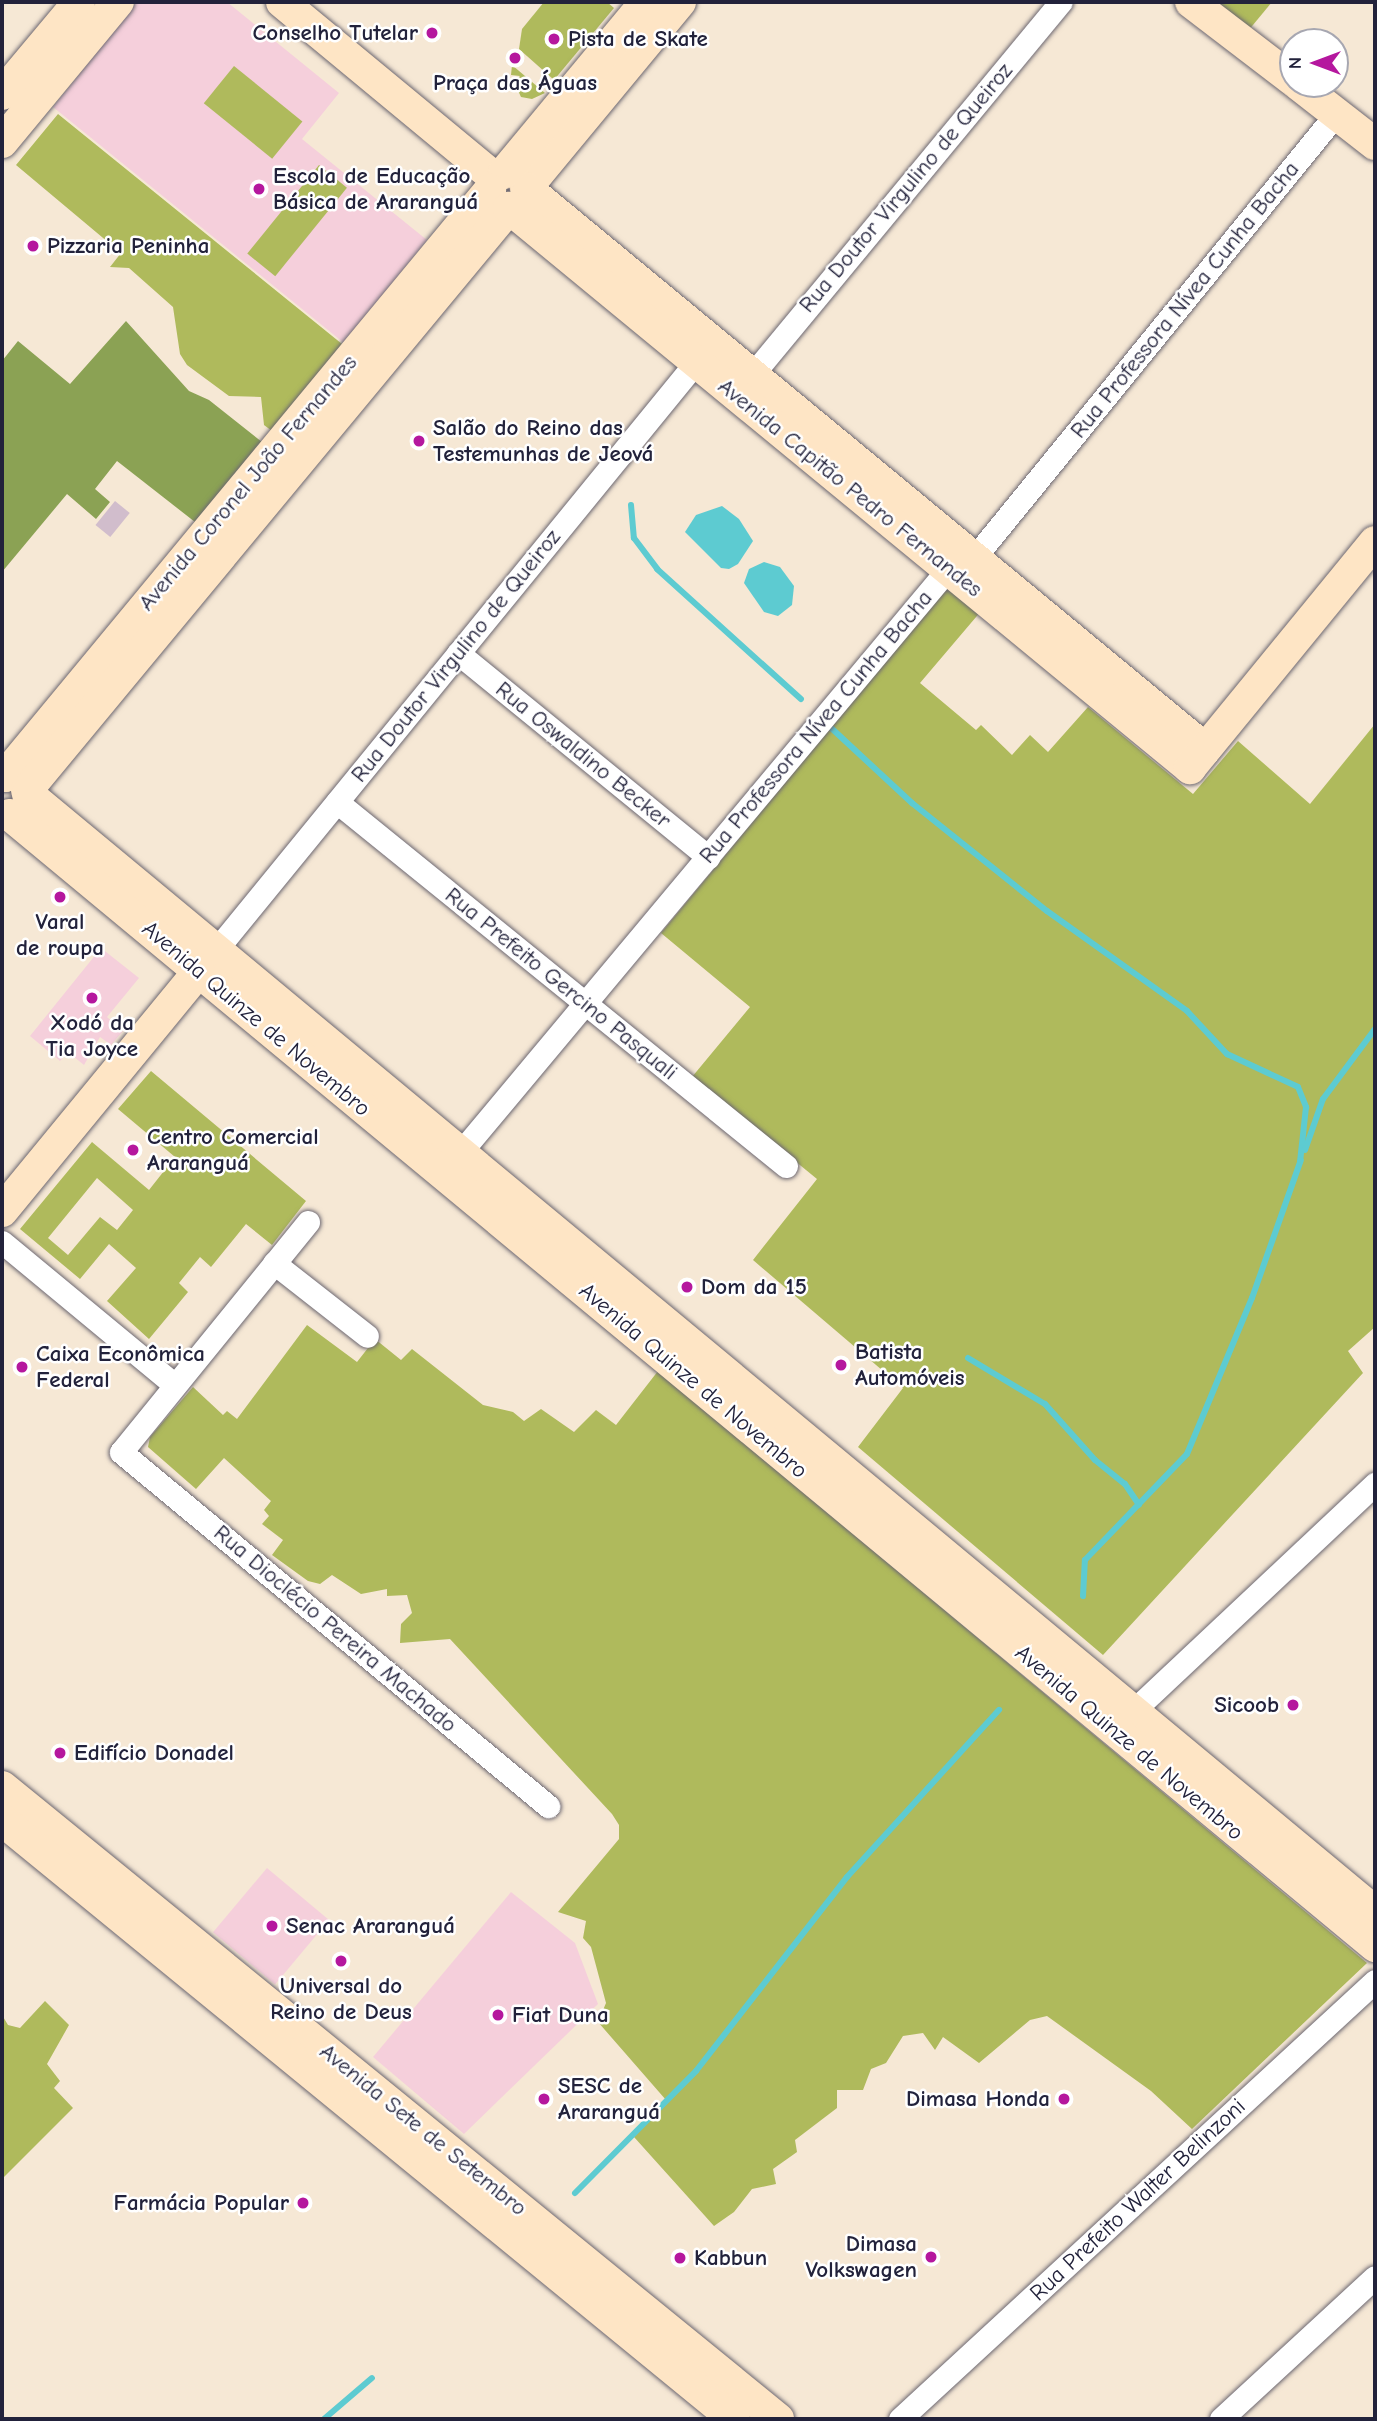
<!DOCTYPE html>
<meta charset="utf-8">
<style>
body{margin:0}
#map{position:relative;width:1377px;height:2421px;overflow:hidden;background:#f6e8d5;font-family:"Comic Neue",sans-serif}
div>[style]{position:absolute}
.built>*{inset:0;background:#f5cfdb;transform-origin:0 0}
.industrial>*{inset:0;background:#d1bdcc;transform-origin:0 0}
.green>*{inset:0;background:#afba5c;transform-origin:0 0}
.forest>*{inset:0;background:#8ba254}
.water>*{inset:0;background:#5dcbd1}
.stream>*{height:6px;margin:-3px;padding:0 3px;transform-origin:3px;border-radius:3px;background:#5dcbd1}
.roads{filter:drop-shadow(0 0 2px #6c6771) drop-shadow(0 0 2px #6c6771)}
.street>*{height:23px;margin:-11.5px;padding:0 11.5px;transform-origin:11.5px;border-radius:11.5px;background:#fff}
.secondary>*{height:32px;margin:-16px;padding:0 16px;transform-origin:16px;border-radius:16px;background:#fee5c5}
.dots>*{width:19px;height:19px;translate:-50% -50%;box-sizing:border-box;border:4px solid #fff;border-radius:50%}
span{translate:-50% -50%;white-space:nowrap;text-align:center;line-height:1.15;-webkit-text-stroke:5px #fff;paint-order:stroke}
.poi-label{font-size:23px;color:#22223b;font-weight:700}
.right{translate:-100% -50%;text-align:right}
.left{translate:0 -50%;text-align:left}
.street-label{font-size:23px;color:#22223b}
.frame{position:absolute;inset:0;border:4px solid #22223b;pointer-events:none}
.north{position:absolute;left:1279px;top:28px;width:70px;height:70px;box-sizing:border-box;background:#fff;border:2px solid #a7a7b1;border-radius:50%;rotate:270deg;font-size:19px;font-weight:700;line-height:28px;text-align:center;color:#22223b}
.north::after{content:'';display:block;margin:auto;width:24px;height:32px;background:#b5179e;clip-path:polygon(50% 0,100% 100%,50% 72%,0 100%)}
</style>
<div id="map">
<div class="built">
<i style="clip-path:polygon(137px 2px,227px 2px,339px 93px,302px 139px,427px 240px,344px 343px,53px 107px)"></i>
<i style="clip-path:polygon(101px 948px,139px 978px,107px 1017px,123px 1031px,111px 1045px,100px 1037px,84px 1065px,68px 1052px,60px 1061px,30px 1036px)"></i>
<i style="left:267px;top:1868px;width:81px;height:84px;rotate:40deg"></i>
<i style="clip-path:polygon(511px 1892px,575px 1943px,598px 2004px,464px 2134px,373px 2057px)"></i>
</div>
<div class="industrial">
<i style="left:115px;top:501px;width:19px;height:31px;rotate:39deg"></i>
</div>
<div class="green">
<i style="clip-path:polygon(544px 2px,607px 2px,614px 8px,554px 80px,519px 49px,522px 29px)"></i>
<i style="clip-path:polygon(1211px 2px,1272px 2px,1248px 31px)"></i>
<i style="clip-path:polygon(512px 65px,545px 93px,532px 99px,521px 97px,514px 82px,520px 76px,511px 75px)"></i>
<i style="left:234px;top:66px;width:88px;height:48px;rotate:39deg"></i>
<i style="clip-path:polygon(58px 114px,342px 344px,272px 431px,264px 425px,261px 397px,229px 396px,187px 365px,180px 354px,173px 307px,129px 268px,110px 267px,121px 253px,16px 165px)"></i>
<i style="left:319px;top:165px;width:36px;height:114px;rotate:39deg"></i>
<i style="clip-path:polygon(950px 583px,982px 610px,920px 683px,976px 730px,981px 725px,1012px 755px,1030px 735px,1048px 752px,1088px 707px,1193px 794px,1238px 741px,1310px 804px,1375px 724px,1375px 1327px,1348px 1351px,1363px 1373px,1103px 1655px,858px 1447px,903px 1388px,753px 1260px,817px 1179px,692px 1077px,750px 1007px,661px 933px)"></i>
<i style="clip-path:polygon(evenodd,151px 1071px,306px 1201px,272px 1245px,246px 1224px,211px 1267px,200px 1257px,179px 1283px,188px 1292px,149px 1339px,107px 1301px,136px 1268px,109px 1244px,80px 1279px,20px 1229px,92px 1142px,149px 1190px,175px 1157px,118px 1109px,151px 1071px,97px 1178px,133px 1210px,117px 1230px,100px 1217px,68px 1255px,48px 1238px,97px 1178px)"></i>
<i style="clip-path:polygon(307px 1325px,357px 1362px,375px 1339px,401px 1360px,412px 1349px,483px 1405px,513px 1412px,524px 1421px,541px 1409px,574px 1432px,596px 1410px,616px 1425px,658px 1371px,1367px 1963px,1192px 2129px,1151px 2091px,1047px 2016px,1030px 2020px,979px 2063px,943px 2037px,935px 2050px,923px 2033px,903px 2036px,886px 2063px,871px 2069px,863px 2090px,837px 2090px,837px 2108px,795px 2140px,797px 2152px,773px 2169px,776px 2184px,752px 2189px,734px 2212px,714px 2226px,634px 2137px,666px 2100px,598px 2022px,606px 2003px,591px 1947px,583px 1938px,586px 1921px,558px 1912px,619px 1839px,619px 1825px,612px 1814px,450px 1639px,400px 1643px,401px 1624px,412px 1613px,407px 1595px,387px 1596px,387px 1589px,361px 1594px,332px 1575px,320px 1584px,308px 1581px,272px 1555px,283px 1540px,262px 1524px,269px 1516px,264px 1510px,271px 1501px,224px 1458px,196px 1489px,148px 1447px,150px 1437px,193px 1387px,223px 1415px,227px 1411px,237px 1419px)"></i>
<i style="clip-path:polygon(45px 2001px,69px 2025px,47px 2064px,60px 2081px,54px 2088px,73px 2108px,2px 2179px,2px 2015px,8px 2025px,20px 2028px)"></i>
</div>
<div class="forest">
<i style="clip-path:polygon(126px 321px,189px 391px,209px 400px,262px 442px,195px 522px,117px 461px,95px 489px,110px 502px,96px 519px,67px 494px,2px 572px,2px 361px,18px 341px,70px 384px)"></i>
</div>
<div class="water">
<i style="clip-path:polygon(722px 506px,739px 519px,753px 541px,738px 564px,729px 569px,721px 568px,685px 532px,696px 515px)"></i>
<i style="clip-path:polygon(764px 562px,780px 567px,794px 586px,792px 605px,778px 616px,764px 612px,744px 583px,749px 569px)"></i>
</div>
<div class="stream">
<i style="left:631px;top:505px;width:33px;rotate:85deg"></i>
<i style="left:634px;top:538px;width:39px;rotate:53deg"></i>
<i style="left:657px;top:569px;width:194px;rotate:42.1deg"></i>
<i style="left:828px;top:725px;width:115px;rotate:42.9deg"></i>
<i style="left:912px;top:803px;width:173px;rotate:38.7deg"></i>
<i style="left:1047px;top:911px;width:172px;rotate:35.5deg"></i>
<i style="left:1187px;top:1011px;width:59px;rotate:47.1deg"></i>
<i style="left:1227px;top:1054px;width:78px;rotate:24.9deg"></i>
<i style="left:1298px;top:1087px;width:22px;rotate:68deg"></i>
<i style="left:1306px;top:1107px;width:55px;rotate:96.2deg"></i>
<i style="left:1305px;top:1150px;width:54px;rotate:-70.6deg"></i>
<i style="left:1323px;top:1099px;width:87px;rotate:-53.4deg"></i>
<i style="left:968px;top:1358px;width:90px;rotate:30.9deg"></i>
<i style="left:1045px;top:1404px;width:75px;rotate:48.2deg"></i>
<i style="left:1095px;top:1460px;width:38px;rotate:39deg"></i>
<i style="left:1125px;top:1484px;width:25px;rotate:56deg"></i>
<i style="left:1083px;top:1596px;width:36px;rotate:-87deg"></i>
<i style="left:1085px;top:1560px;width:147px;rotate:-46.1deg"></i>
<i style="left:1187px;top:1454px;width:169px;rotate:-67.4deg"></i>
<i style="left:1252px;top:1298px;width:146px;rotate:-70.5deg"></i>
<i style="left:575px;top:2193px;width:172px;rotate:-45.2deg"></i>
<i style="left:696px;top:2071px;width:246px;rotate:-52.1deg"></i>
<i style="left:847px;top:1877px;width:226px;rotate:-47.7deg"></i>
<i style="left:324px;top:2419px;width:63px;rotate:-40.5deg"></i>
</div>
<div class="roads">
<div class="street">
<i style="left:752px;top:375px;width:484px;rotate:-50.4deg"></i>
<i style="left:458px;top:653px;width:323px;rotate:39.2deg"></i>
<i style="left:337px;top:802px;width:578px;rotate:39.03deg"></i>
<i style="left:216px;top:950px;width:759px;rotate:-50.77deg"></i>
<i style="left:460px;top:1153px;width:761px;rotate:-50.12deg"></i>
<i style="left:948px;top:569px;width:28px;rotate:-23deg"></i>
<i style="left:974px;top:558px;width:573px;rotate:-50.81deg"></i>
<i style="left:308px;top:1222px;width:296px;rotate:129.1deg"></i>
<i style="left:121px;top:1452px;width:555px;rotate:39.66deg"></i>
<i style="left:2px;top:1242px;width:224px;rotate:39.6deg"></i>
<i style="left:274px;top:1263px;width:118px;rotate:38.1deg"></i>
<i style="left:1133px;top:1711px;width:332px;rotate:-43.2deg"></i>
<i style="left:900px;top:2419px;width:646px;rotate:-42.68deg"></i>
<i style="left:1221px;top:2419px;width:209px;rotate:-42.7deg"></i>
</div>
<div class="secondary">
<i style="left:282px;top:2px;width:276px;rotate:39.6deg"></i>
<i style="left:680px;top:2px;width:241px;rotate:129.6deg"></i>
<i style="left:526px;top:188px;width:881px;rotate:39.56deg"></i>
<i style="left:1191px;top:2px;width:128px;rotate:37.4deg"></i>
<i style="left:1298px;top:84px;width:98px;rotate:37.9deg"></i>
<i style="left:2px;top:94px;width:120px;rotate:-50.1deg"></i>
<i style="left:2px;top:142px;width:182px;rotate:-50.4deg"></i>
<i style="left:504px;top:173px;width:222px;rotate:-50.3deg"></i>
<i style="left:2px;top:773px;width:4px;rotate:45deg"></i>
<i style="left:5px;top:776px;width:761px;rotate:-50.39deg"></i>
<i style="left:27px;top:790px;width:756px;rotate:-50.37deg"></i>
<i style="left:509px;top:208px;width:882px;rotate:39.43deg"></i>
<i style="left:1190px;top:768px;width:292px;rotate:-50.7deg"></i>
<i style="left:28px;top:794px;width:1751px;rotate:39.69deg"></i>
<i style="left:10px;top:815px;width:1773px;rotate:39.64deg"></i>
<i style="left:2px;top:1211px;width:310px;rotate:-50.6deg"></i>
<i style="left:2px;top:1787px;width:1001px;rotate:39.16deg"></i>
<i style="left:2px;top:1820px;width:946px;rotate:39.29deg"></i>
</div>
</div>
<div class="dots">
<i style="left:432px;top:33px;background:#b5179e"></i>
<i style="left:554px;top:39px;background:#b5179e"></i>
<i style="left:515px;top:58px;background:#b5179e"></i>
<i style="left:259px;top:189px;background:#b5179e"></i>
<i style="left:33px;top:246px;background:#b5179e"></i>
<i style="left:419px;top:441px;background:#b5179e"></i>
<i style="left:60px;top:897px;background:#b5179e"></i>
<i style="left:92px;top:998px;background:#b5179e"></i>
<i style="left:133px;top:1150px;background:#b5179e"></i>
<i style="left:687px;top:1287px;background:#b5179e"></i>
<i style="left:841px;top:1365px;background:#b5179e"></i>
<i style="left:22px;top:1367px;background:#b5179e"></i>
<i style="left:1293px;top:1705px;background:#b5179e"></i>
<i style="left:60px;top:1753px;background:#b5179e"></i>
<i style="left:272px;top:1926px;background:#b5179e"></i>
<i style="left:341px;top:1961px;background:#b5179e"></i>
<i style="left:498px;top:2015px;background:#b5179e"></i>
<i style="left:544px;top:2099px;background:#b5179e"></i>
<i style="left:1064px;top:2099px;background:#b5179e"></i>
<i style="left:303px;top:2203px;background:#b5179e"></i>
<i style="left:931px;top:2257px;background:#b5179e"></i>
<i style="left:680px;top:2258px;background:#b5179e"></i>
</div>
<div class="poi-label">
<span class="right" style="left:418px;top:33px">Conselho Tutelar</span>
<span class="left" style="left:568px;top:39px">Pista de Skate</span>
<span style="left:515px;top:83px">Praça das Águas</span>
<span class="left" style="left:273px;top:189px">Escola de Educação<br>Básica de Araranguá</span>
<span class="left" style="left:47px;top:246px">Pizzaria Peninha</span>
<span class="left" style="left:433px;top:441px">Salão do Reino das<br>Testemunhas de Jeová</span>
<span style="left:60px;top:935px">Varal<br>de roupa</span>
<span style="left:92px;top:1036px">Xodó da<br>Tia Joyce</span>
<span class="left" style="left:147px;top:1150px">Centro Comercial<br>Araranguá</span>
<span class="left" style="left:701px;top:1287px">Dom da 15</span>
<span class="left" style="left:855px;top:1365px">Batista<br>Automóveis</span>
<span class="left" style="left:36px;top:1367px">Caixa Econômica<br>Federal</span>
<span class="right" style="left:1279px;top:1705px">Sicoob</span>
<span class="left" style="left:74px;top:1753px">Edifício Donadel</span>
<span class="left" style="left:286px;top:1926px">Senac Araranguá</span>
<span style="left:341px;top:1999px">Universal do<br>Reino de Deus</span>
<span class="left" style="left:512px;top:2015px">Fiat Duna</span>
<span class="left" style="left:558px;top:2099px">SESC de<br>Araranguá</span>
<span class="right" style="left:1050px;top:2099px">Dimasa Honda</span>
<span class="right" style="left:289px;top:2203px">Farmácia Popular</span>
<span class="right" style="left:917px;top:2257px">Dimasa<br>Volkswagen</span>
<span class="left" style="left:694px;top:2258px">Kabbun</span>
</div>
<div class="street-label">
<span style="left:906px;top:188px;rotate:-50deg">Rua Doutor Virgulino de Queiroz</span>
<span style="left:1185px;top:300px;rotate:-51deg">Rua Professora Nívea Cunha Bacha</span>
<span style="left:248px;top:483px;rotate:-50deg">Avenida Coronel João Fernandes</span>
<span style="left:850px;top:488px;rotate:39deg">Avenida Capitão Pedro Fernandes</span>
<span style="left:456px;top:656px;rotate:-51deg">Rua Doutor Virgulino de Queiroz</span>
<span style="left:816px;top:727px;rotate:-50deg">Rua Professora Nívea Cunha Bacha</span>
<span style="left:583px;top:755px;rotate:39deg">Rua Oswaldino Becker</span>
<span style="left:561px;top:984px;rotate:39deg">Rua Prefeito Gercino Pasquali</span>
<span style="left:256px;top:1019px;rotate:40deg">Avenida Quinze de Novembro</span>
<span style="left:693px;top:1381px;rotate:40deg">Avenida Quinze de Novembro</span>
<span style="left:335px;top:1629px;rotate:40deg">Rua Dioclécio Pereira Machado</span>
<span style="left:1129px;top:1743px;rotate:40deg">Avenida Quinze de Novembro</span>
<span style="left:423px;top:2130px;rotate:39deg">Avenida Sete de Setembro</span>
<span style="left:1138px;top:2200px;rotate:-43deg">Rua Prefeito Walter Belinzoni</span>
</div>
<div class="frame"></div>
<div class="north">N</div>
</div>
